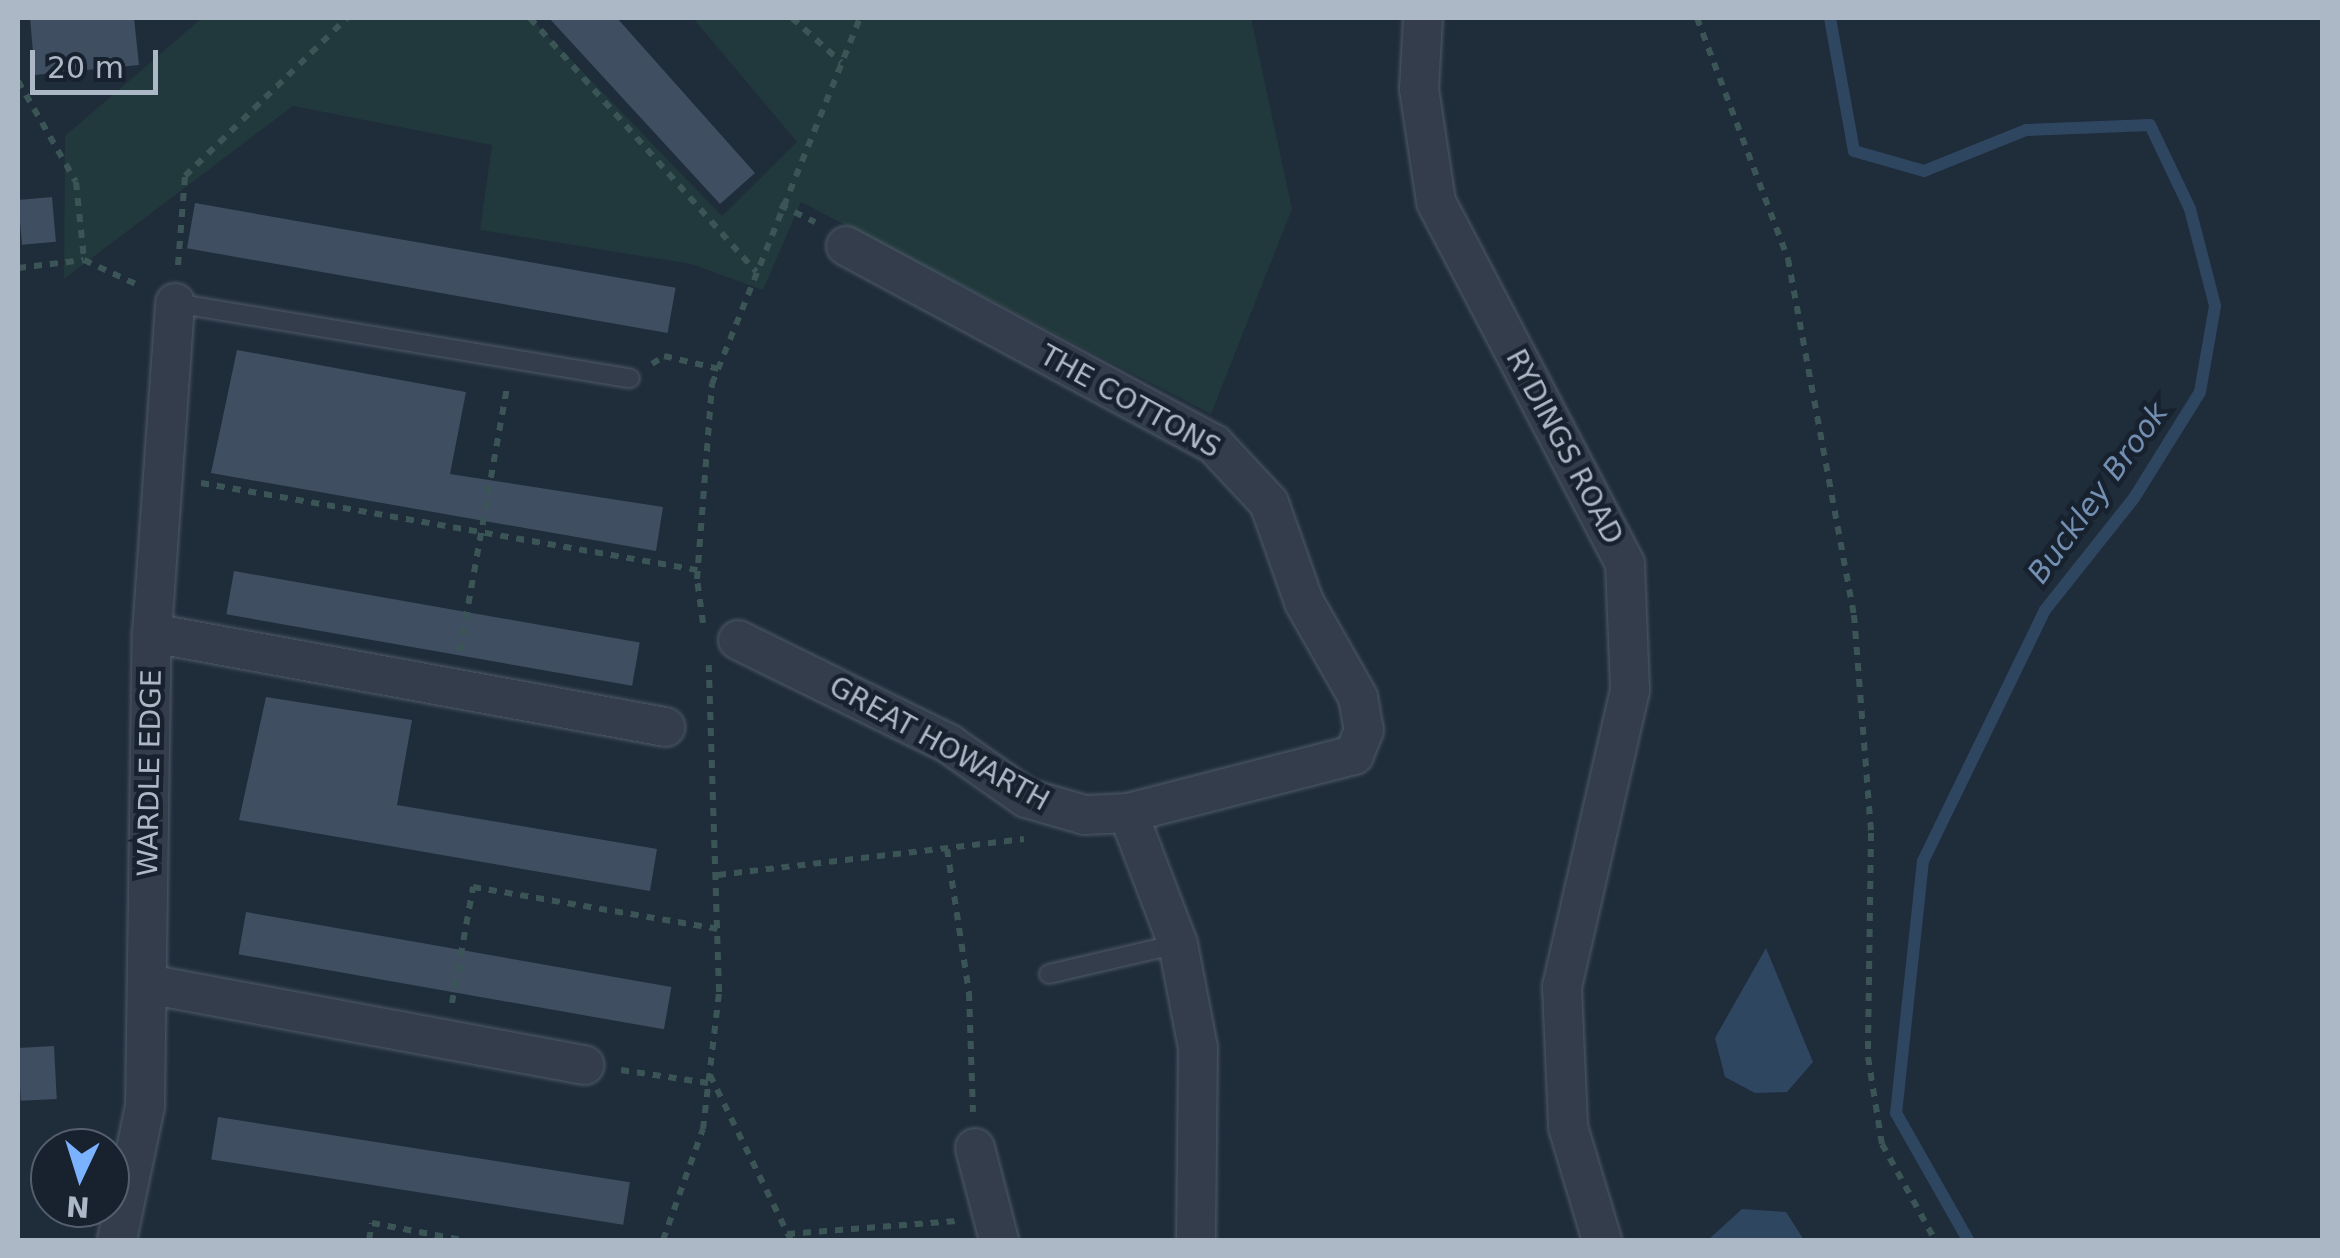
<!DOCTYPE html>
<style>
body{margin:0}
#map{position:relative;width:2340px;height:1258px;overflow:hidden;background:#1f2c3a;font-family:"DejaVu Sans",sans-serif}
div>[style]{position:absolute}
.green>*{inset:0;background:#21393c}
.water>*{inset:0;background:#2f4661}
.stream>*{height:12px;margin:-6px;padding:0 6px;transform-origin:6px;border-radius:6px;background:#2f4661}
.building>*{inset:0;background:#3f4e60;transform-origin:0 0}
.path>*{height:6px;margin-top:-3px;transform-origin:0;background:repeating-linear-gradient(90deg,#3b5556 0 8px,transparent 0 16px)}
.roads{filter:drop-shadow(0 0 2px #505b68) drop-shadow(0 0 2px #505b68)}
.service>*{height:18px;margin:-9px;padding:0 9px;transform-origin:9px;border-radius:9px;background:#333d4b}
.minor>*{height:38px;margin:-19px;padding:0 19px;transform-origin:19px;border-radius:19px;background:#333d4b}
span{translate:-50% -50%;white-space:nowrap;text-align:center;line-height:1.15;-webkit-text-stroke:9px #18222f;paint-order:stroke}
.street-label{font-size:28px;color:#adb8c7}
.water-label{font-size:30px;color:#738fb2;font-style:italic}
.frame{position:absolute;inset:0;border:20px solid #adb8c7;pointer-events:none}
.north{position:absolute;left:30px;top:1128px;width:100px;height:100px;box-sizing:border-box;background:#18222f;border:2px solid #545e6c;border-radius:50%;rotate:184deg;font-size:28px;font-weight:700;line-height:40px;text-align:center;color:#adb8c7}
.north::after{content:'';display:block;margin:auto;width:35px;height:45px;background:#7ab2ff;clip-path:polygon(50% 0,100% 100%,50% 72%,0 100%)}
.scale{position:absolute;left:30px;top:50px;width:128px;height:45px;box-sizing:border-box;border:5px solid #adb8c7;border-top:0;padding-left:12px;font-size:30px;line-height:35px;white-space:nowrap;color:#adb8c7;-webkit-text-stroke:8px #18222f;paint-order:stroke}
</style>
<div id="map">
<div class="green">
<i style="clip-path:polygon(202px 18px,531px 18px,722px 216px,797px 142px,693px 18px,1251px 18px,1292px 209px,1211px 414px,801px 202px,763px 290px,691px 264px,480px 230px,492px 145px,293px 106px,64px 279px,65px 136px)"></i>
</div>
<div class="water">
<i style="clip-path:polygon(1766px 948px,1813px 1062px,1787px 1092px,1755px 1093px,1725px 1077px,1715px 1038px)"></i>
<i style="clip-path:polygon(1742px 1209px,1786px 1212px,1804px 1240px,1708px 1240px)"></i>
</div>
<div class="stream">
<i style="left:1830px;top:18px;width:135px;rotate:79.8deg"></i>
<i style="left:1854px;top:151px;width:73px;rotate:15.9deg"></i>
<i style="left:1924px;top:171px;width:110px;rotate:-21.9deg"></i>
<i style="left:2026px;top:130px;width:124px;rotate:-2.3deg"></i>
<i style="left:2150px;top:125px;width:93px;rotate:64.5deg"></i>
<i style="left:2190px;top:209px;width:100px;rotate:75.5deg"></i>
<i style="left:2215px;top:306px;width:87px;rotate:99.9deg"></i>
<i style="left:2200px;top:392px;width:125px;rotate:121.9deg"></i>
<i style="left:2134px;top:498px;width:143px;rotate:128.5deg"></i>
<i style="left:2045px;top:610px;width:279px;rotate:115.9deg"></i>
<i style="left:1923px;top:861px;width:253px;rotate:96.1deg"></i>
<i style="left:1896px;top:1113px;width:146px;rotate:60.4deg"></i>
</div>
<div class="building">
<i style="clip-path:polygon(30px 18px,134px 18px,139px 65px,35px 75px)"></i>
<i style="clip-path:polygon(549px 18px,617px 18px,755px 173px,720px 204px)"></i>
<i style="left:52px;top:197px;width:45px;height:34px;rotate:85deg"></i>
<i style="left:195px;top:203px;width:488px;height:46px;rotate:10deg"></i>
<i style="clip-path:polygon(237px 350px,466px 392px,450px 474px,663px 507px,656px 551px,211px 473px)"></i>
<i style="left:234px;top:571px;width:412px;height:44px;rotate:10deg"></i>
<i style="clip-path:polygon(266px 697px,412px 720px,397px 805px,657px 849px,650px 891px,239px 820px)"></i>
<i style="left:246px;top:912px;width:432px;height:43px;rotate:10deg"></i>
<i style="left:54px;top:1046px;width:53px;height:36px;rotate:87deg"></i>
<i style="left:218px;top:1117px;width:417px;height:43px;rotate:9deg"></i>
</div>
<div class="path">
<i style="left:530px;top:18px;width:340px;rotate:48.3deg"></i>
<i style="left:792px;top:18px;width:66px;rotate:41.9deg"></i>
<i style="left:1697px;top:18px;width:258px;rotate:69.3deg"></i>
<i style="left:1788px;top:259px;width:362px;rotate:79.5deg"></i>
<i style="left:1854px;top:615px;width:219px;rotate:85.5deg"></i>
<i style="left:1871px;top:833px;width:224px;rotate:90.8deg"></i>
<i style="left:1868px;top:1057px;width:88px;rotate:80.9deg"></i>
<i style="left:1882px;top:1144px;width:110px;rotate:61.1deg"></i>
<i style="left:18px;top:81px;width:116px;rotate:60.1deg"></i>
<i style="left:76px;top:182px;width:78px;rotate:84.1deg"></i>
<i style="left:780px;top:205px;width:39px;rotate:26deg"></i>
<i style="left:178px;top:265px;width:89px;rotate:-85.5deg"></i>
<i style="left:185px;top:176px;width:226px;rotate:-44.3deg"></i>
<i style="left:18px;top:268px;width:66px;rotate:-6.9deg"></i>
<i style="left:84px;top:260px;width:62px;rotate:24.9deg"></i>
<i style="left:652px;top:364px;width:14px;rotate:-34deg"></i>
<i style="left:664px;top:356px;width:57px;rotate:13.3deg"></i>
<i style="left:201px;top:483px;width:504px;rotate:9.95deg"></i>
<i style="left:703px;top:623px;width:44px;rotate:-97.8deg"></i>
<i style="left:697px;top:579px;width:196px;rotate:-85.6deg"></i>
<i style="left:712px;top:384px;width:395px;rotate:-68deg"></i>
<i style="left:460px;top:651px;width:268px;rotate:-79.9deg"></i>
<i style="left:947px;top:849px;width:146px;rotate:81.3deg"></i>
<i style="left:969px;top:993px;width:119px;rotate:88.1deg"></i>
<i style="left:718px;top:875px;width:308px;rotate:-6.7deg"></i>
<i style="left:452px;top:1003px;width:118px;rotate:-79.7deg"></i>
<i style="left:473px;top:887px;width:249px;rotate:9.7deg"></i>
<i style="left:621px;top:1070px;width:88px;rotate:8.5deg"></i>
<i style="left:710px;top:1075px;width:184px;rotate:63.9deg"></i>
<i style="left:787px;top:1234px;width:170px;rotate:-4.4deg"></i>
<i style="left:369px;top:1240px;width:17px;rotate:-80deg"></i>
<i style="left:372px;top:1223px;width:91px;rotate:10.8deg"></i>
<i style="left:663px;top:1240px;width:118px;rotate:-70.2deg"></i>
<i style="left:703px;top:1129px;width:138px;rotate:-83.3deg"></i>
<i style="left:719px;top:992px;width:327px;rotate:-91.8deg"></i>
</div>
<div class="roads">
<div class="service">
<i style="left:175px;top:303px;width:461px;rotate:9.4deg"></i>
<i style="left:1049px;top:974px;width:132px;rotate:-13.1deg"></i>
</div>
<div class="minor">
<i style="left:1423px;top:18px;width:71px;rotate:93.2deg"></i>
<i style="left:1419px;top:89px;width:114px;rotate:81.4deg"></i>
<i style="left:1436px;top:202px;width:408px;rotate:62.4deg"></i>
<i style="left:1625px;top:564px;width:126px;rotate:87.7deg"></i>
<i style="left:1630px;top:690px;width:305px;rotate:102.9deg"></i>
<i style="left:1562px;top:987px;width:140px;rotate:87.5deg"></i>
<i style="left:1568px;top:1127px;width:118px;rotate:73.3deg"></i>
<i style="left:846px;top:246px;width:418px;rotate:28.3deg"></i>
<i style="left:1214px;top:444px;width:81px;rotate:47deg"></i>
<i style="left:1269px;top:503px;width:105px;rotate:70.5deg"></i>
<i style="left:1304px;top:602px;width:109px;rotate:60.4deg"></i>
<i style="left:1358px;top:697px;width:34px;rotate:80deg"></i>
<i style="left:1364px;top:730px;width:27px;rotate:112deg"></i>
<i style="left:1354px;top:755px;width:233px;rotate:165.6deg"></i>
<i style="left:152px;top:633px;width:522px;rotate:10.38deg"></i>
<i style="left:738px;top:640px;width:235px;rotate:26.2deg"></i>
<i style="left:949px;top:744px;width:94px;rotate:35deg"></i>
<i style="left:1026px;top:798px;width:61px;rotate:16.1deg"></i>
<i style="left:1085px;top:815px;width:43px;rotate:-2.7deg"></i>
<i style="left:1128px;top:813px;width:140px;rotate:69.1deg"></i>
<i style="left:1178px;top:944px;width:106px;rotate:79.1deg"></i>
<i style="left:1198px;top:1048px;width:192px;rotate:90.6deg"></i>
<i style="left:147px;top:984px;width:445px;rotate:10.5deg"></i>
<i style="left:975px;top:1148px;width:95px;rotate:75.4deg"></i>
<i style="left:117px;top:1240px;width:137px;rotate:-78.2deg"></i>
<i style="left:145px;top:1106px;width:473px;rotate:-89.2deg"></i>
<i style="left:152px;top:633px;width:331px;rotate:-86deg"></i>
</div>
</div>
<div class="street-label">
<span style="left:1130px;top:402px;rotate:29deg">THE COTTONS</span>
<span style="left:1564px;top:447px;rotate:62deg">RYDINGS ROAD</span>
<span style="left:939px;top:744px;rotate:29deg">GREAT HOWARTH</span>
<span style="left:150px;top:773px;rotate:-89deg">WARDLE EDGE</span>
</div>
<div class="water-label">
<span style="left:2098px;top:493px;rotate:-54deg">Buckley Brook</span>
</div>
<div class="frame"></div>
<div class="north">N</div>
<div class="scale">20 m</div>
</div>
